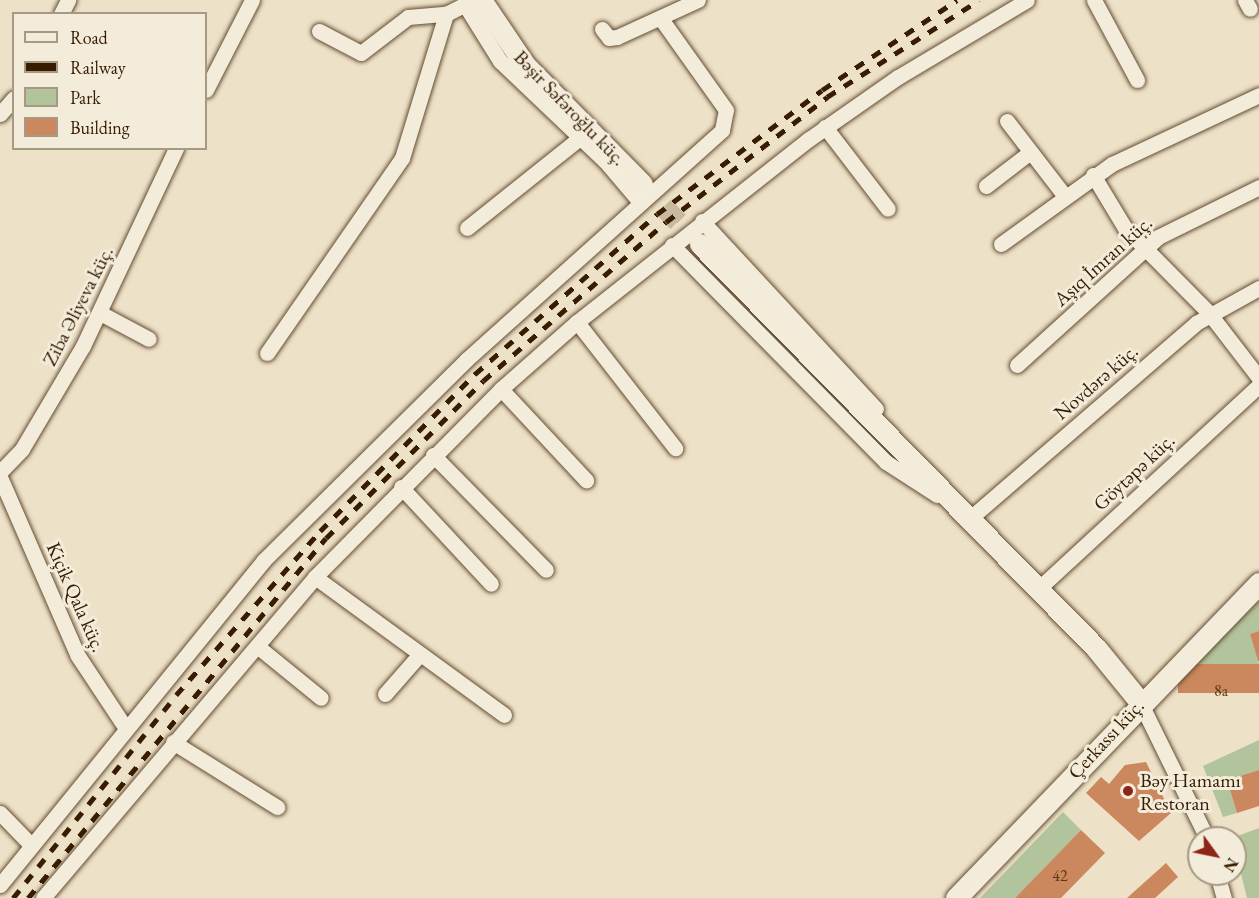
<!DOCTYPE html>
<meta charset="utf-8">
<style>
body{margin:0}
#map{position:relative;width:1259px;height:898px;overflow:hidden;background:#ede1c7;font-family:"EB Garamond",serif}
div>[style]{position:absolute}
.green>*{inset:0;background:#b1c49b}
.building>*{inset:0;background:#cb875d;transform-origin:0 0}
.secondary-tunnel>*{height:21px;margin-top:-10.5px;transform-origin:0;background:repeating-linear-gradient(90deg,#c9ba9f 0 21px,transparent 0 31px)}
.roads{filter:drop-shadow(0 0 2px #644d32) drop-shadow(0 0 2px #644d32)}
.street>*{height:15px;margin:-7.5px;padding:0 7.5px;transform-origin:7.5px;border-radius:7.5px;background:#f3ecdb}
.secondary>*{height:21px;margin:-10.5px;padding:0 10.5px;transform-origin:10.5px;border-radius:10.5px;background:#f3ecdb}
.rail>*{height:4.5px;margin-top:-2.25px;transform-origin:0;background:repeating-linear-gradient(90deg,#371c00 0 10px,transparent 0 20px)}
.dots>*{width:16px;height:16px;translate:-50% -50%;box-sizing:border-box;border:3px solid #f3ecdb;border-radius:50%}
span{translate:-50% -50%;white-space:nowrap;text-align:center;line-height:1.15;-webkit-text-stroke:6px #f3ecdb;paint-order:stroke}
.number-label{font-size:16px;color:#5c3717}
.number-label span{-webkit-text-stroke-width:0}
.street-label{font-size:20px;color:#371c00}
.poi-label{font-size:20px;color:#371c00}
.left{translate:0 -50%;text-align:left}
.legend{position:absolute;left:12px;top:12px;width:195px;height:138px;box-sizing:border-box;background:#f3ecdb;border:2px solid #a89983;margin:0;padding:8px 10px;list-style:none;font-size:18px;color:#371c00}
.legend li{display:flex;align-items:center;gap:12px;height:30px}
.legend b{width:30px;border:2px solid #a89983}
.north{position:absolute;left:1187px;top:826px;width:60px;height:60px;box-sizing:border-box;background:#f3ecdb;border:2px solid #a89983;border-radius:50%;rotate:123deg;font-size:16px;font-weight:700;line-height:24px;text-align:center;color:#371c00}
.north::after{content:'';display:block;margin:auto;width:21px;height:27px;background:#8f2418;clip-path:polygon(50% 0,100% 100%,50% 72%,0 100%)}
</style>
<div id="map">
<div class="green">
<i style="clip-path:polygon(1259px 601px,1259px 631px,1250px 634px,1259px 664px,1182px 688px,1177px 682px)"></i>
<i style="clip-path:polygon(1259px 740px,1259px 770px,1227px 780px,1237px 813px,1223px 817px,1203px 766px)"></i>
<i style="clip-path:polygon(1063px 812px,1081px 830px,1015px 898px,980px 898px)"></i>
<i style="clip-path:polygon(1259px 828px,1259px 898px,1247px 898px,1232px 838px)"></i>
</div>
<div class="building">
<i style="clip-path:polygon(1259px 631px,1259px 661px,1258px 661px,1250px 634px)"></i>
<i style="left:1259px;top:664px;width:29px;height:81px;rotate:90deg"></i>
<i style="clip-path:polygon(1146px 762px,1171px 813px,1139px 841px,1086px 793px,1101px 777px,1109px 784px,1125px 765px)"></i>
<i style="clip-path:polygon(1259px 770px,1259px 806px,1237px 813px,1227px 780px)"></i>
<i style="clip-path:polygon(1081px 830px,1105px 853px,1061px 898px,1015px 898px)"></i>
<i style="clip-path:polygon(1166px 863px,1178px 877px,1155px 898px,1127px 898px)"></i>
</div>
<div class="secondary-tunnel">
<i style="left:642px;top:184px;width:83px;rotate:46deg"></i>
</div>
<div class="roads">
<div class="street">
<i style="left:1094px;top:0;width:91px;rotate:61.7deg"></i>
<i style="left:1245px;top:0;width:10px;rotate:61deg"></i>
<i style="left:465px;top:5px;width:66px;rotate:58deg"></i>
<i style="left:500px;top:61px;width:145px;rotate:43.6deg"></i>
<i style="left:605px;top:161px;width:54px;rotate:49.5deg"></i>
<i style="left:61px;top:14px;width:16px;rotate:-63deg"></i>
<i style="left:602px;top:29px;width:11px;rotate:52deg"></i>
<i style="left:609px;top:38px;width:8px;rotate:-7deg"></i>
<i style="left:617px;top:37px;width:89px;rotate:-24.6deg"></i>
<i style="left:319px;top:31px;width:47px;rotate:27.6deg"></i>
<i style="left:361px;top:53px;width:59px;rotate:-37.5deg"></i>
<i style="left:408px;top:17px;width:38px;rotate:-5deg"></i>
<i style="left:206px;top:90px;width:101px;rotate:-62.9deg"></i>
<i style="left:0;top:114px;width:21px;rotate:-49deg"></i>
<i style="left:1007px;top:121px;width:93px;rotate:52.4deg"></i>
<i style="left:825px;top:127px;width:103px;rotate:52.5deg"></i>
<i style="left:1093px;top:175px;width:62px;rotate:58.9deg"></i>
<i style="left:1125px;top:228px;width:120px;rotate:45.3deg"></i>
<i style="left:1209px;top:313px;width:82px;rotate:52.4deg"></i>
<i style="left:986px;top:186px;width:54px;rotate:-37.5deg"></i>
<i style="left:702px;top:221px;width:256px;rotate:47.2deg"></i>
<i style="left:467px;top:228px;width:146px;rotate:-38.6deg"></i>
<i style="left:1001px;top:244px;width:137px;rotate:-35.8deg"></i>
<i style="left:1112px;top:164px;width:162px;rotate:-25.1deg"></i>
<i style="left:672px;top:245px;width:305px;rotate:45.4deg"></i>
<i style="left:886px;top:462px;width:61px;rotate:32.9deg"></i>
<i style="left:100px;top:313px;width:55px;rotate:28deg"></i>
<i style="left:577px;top:322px;width:160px;rotate:52.1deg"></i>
<i style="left:267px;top:353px;width:237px;rotate:-55.3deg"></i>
<i style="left:402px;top:158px;width:151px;rotate:-73deg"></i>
<i style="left:446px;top:14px;width:30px;rotate:-27deg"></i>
<i style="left:1017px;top:365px;width:190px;rotate:-42.2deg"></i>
<i style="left:1158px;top:237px;width:113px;rotate:-26.3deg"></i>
<i style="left:501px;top:389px;width:125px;rotate:47deg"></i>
<i style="left:433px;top:455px;width:161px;rotate:45.5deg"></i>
<i style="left:0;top:472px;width:32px;rotate:-46deg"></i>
<i style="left:22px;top:449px;width:120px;rotate:-59.4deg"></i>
<i style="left:83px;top:346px;width:219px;rotate:-64.8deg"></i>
<i style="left:0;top:477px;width:195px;rotate:66.5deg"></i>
<i style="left:78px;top:656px;width:85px;rotate:56.5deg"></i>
<i style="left:401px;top:487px;width:132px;rotate:47.1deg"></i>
<i style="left:968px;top:520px;width:301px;rotate:-40.8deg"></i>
<i style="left:1196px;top:323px;width:72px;rotate:-29.1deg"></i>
<i style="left:315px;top:577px;width:234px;rotate:36.1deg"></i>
<i style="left:1037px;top:590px;width:302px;rotate:-42.7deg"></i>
<i style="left:257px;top:646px;width:82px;rotate:39.1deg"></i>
<i style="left:385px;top:694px;width:53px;rotate:-48.8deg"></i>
<i style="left:1140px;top:702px;width:152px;rotate:63.8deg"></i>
<i style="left:173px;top:742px;width:123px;rotate:32deg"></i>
<i style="left:0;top:813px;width:45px;rotate:45.9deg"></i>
<i style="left:1217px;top:874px;width:25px;rotate:74deg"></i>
<i style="left:0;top:885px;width:419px;rotate:-50.9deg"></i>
<i style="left:264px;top:560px;width:284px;rotate:-44.7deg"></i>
<i style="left:466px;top:360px;width:344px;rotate:-41.9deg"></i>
<i style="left:722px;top:130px;width:20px;rotate:-79deg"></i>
<i style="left:726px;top:110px;width:112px;rotate:-125.5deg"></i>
<i style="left:43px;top:898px;width:421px;rotate:-49.7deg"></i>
<i style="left:315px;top:577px;width:264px;rotate:-45.3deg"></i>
<i style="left:501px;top:389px;width:101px;rotate:-41.4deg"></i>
<i style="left:577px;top:322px;width:295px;rotate:-38.3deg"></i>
<i style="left:809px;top:139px;width:108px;rotate:-34.9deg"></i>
<i style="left:898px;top:77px;width:150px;rotate:-30.8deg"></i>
</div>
<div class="secondary">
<i style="left:481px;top:0;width:78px;rotate:55.9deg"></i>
<i style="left:525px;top:65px;width:167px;rotate:45.5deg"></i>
<i style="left:700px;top:244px;width:566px;rotate:45.57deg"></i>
<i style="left:1096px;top:648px;width:70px;rotate:50.8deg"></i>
<i style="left:956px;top:898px;width:437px;rotate:-46.1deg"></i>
</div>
</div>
<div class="rail">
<i style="left:13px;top:898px;width:260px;rotate:-51.2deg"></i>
<i style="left:176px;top:695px;width:218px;rotate:-48.7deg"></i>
<i style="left:320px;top:531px;width:221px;rotate:-45.4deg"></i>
<i style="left:475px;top:374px;width:242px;rotate:-41.3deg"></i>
<i style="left:657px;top:214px;width:206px;rotate:-36.9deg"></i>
<i style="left:822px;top:90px;width:162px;rotate:-33.7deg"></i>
<i style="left:28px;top:898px;width:467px;rotate:-50.4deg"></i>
<i style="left:326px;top:538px;width:222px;rotate:-45deg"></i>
<i style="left:483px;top:381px;width:242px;rotate:-41deg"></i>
<i style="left:666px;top:222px;width:204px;rotate:-37.8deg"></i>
<i style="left:827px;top:97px;width:180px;rotate:-32.5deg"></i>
</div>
<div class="dots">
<i style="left:1128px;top:791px;background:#8f2418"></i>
</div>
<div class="number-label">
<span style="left:1221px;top:691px">8a</span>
<span style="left:1060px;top:876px">42</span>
</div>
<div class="street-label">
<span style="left:570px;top:108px;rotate:46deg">Bəşir Səfəroğlu küç.</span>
<span style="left:1103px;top:261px;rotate:-42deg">Aşıq İmran küç.</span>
<span style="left:78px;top:306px;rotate:-63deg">Ziba Əliyeva küç.</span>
<span style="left:1096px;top:382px;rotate:-41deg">Novdərə küç.</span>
<span style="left:1134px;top:472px;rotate:-43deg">Göytəpə küç.</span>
<span style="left:76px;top:597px;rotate:66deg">Kiçik Qala küç.</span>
<span style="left:1106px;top:739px;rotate:-47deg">Çerkassı küç.</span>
</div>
<div class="poi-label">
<span class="left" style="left:1140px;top:792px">Bәy Hamamı<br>Restoran</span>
</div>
<ul class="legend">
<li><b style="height:8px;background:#f3ecdb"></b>Road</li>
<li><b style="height:8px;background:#371c00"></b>Railway</li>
<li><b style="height:16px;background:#b1c49b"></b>Park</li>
<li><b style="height:16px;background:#cb875d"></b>Building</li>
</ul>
<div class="north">N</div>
</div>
